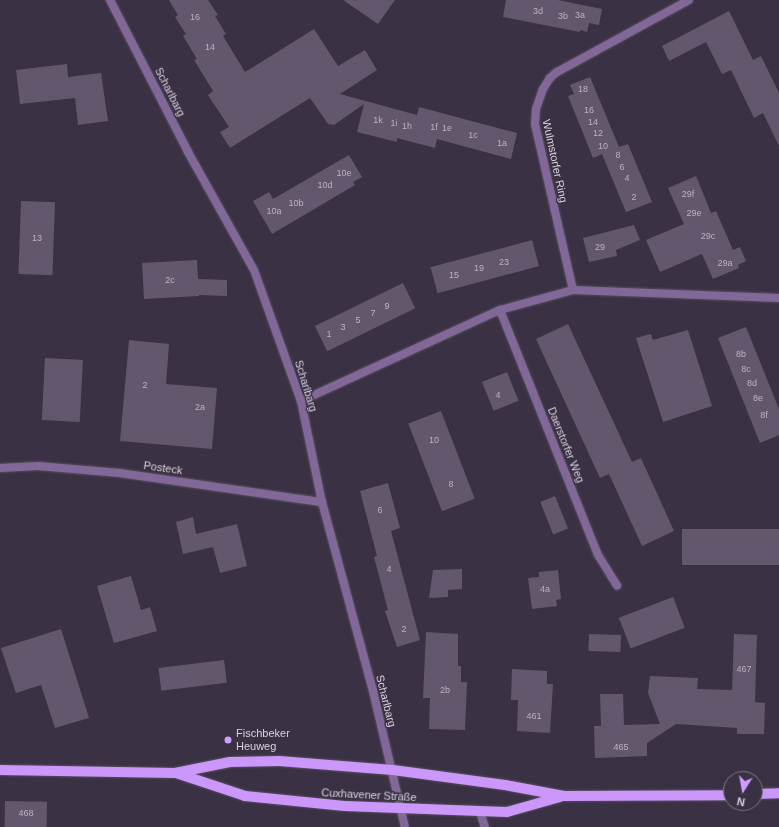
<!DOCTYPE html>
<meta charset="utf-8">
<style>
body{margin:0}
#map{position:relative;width:779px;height:827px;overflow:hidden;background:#3b3144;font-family:Arial,sans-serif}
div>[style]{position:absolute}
.building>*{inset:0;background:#62576c;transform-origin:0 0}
.roads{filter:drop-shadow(0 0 1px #574e60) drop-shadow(0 0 1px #574e60)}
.lane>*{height:8px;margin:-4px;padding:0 4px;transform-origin:4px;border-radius:4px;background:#816898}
.street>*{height:8px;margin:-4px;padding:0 4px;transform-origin:4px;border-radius:4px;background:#816898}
.primary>*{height:10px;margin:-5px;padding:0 5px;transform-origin:5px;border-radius:5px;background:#cc97fa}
.dots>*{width:11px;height:11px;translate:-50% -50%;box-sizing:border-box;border:2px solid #3b3144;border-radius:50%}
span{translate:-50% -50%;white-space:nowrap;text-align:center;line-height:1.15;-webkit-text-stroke:3px #3b3144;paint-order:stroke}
.number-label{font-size:9px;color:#bab3c2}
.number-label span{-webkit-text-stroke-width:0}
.street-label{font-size:11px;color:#d8d2df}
.poi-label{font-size:11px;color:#d8d2df}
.left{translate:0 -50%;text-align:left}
.north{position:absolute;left:723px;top:771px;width:40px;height:40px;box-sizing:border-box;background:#3b3144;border:1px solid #7a7182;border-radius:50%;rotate:191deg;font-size:11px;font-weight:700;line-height:16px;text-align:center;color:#d8d2df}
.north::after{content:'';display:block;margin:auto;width:14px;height:18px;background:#d19dfe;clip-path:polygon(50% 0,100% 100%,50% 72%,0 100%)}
</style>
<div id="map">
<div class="building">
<i style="clip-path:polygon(169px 0,208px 0,218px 15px,215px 16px,226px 34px,223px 36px,245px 72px,314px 29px,338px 66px,365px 50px,377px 70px,340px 94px,417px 115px,419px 107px,517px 133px,511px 159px,437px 139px,435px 148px,397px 138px,397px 142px,357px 132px,364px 104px,334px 125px,328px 124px,310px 98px,230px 148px,220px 132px,229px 127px,208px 95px,213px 91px,194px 60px,197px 59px,183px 36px,186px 34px,175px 17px,178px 15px)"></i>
<i style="clip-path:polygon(343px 0,395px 0,378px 24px)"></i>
<i style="clip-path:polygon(506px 0,558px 0,602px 9px,599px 25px,589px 23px,587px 32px,580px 30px,580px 32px,503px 17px)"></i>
<i style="clip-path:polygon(729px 11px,753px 60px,761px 56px,779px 93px,779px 146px,763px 113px,754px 118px,731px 70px,722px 74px,706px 42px,669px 61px,662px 46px)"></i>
<i style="clip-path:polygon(67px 64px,68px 77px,101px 73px,108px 121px,78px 125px,75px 98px,20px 104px,16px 70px)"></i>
<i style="clip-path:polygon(590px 77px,619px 147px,628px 144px,652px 202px,626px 212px,602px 154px,593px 158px,568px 96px,574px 94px,570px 85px)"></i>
<i style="clip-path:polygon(349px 155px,362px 177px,353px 182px,355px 185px,272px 234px,253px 201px,269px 192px,273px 199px)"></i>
<i style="clip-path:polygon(696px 176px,711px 213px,716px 211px,733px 250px,740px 247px,746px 261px,738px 265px,739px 268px,713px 279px,702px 254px,660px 272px,646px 240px,684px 224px,668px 188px)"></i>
<i style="left:21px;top:201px;width:34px;height:73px;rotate:2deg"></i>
<i style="clip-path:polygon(634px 225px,640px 240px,616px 250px,617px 256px,589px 262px,583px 238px)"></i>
<i style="left:532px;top:240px;width:27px;height:105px;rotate:75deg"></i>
<i style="clip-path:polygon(197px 260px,198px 279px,227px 280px,227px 296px,199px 295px,199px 296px,144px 299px,142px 263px)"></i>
<i style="left:403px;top:283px;width:28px;height:98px;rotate:64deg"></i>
<i style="clip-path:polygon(568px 324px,632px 462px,641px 458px,674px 531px,642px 546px,609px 474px,600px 478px,536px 339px)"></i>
<i style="clip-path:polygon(746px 327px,779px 409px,779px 435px,760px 443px,718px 338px)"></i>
<i style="clip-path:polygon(688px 330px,712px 406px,663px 422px,636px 338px,651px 334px,653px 340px)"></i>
<i style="clip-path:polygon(129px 340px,169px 344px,166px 384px,217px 388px,212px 449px,120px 441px)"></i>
<i style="left:45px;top:358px;width:38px;height:62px;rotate:3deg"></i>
<i style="left:507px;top:372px;width:31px;height:27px;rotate:68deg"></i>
<i style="left:441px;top:411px;width:94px;height:35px;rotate:69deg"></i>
<i style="clip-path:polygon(388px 483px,400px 528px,391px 531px,420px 640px,397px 647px,385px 611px,388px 610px,374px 557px,377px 556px,360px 491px)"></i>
<i style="left:555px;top:496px;width:35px;height:16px;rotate:68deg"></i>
<i style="clip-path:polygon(193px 517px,196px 534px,237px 524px,247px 566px,220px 573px,213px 547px,183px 554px,176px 522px)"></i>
<i style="left:779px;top:529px;width:36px;height:97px;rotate:90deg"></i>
<i style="clip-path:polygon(462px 569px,462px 589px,448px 590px,448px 597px,429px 598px,433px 570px)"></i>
<i style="clip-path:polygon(558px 570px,561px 599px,556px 600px,557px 606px,532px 609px,528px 578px,539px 577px,539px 572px)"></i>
<i style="clip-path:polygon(131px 576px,141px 610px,150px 607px,157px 631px,114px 643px,97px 586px)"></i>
<i style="left:673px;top:597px;width:33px;height:58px;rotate:69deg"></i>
<i style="clip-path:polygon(61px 629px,89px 718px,55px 728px,41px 685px,16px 693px,1px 648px)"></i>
<i style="clip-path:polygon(426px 632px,458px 634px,458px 666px,461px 666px,461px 682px,467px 682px,465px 730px,429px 729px,430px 698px,423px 698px)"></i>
<i style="left:589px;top:634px;width:32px;height:17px;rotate:2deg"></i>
<i style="clip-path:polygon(734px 634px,757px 635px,755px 702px,765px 703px,764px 734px,737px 734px,737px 728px,676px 724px,647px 743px,647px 756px,595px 758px,594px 726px,601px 726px,600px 694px,623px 694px,624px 725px,660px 724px,648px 693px,650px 676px,698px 678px,697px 689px,732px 690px)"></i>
<i style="left:224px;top:660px;width:23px;height:66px;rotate:83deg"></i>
<i style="clip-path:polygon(512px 669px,547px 671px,547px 684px,553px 684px,550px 733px,517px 731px,518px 700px,511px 700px)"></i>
<i style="left:5px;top:801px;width:42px;height:26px;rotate:1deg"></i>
</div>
<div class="roads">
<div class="lane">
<i style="left:0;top:468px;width:38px;rotate:-3deg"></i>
<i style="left:38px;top:466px;width:82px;rotate:4.9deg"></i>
</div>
<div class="street">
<i style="left:110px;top:0;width:171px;rotate:62.8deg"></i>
<i style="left:188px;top:152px;width:135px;rotate:60.8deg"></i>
<i style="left:254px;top:270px;width:139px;rotate:70.3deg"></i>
<i style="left:301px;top:401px;width:103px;rotate:78.3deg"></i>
<i style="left:322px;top:502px;width:196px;rotate:74.9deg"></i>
<i style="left:373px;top:691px;width:140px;rotate:76.8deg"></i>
<i style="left:573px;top:290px;width:170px;rotate:-102.9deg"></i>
<i style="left:535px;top:124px;width:15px;rotate:-86deg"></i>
<i style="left:536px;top:109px;width:21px;rotate:-71deg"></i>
<i style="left:543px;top:89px;width:13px;rotate:-58deg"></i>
<i style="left:550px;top:78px;width:9px;rotate:-41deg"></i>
<i style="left:557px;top:72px;width:150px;rotate:-28.6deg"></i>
<i style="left:500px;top:310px;width:264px;rotate:68.2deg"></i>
<i style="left:598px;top:555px;width:36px;rotate:58deg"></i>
<i style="left:301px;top:401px;width:219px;rotate:-24.6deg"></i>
<i style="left:500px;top:310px;width:76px;rotate:-15.3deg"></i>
<i style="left:573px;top:290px;width:206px;rotate:2.2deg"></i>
<i style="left:120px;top:473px;width:204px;rotate:8.2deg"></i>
<i style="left:480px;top:812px;width:16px;rotate:72deg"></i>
</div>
<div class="primary">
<i style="left:0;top:770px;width:175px;rotate:1deg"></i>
<i style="left:175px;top:773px;width:56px;rotate:-11.3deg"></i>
<i style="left:230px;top:762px;width:49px;rotate:-1.2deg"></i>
<i style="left:279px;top:761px;width:114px;rotate:4.5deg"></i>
<i style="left:393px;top:770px;width:113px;rotate:7.6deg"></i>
<i style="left:505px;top:785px;width:60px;rotate:10.6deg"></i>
<i style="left:564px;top:796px;width:167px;rotate:-0.3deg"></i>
<i style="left:176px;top:773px;width:73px;rotate:18.4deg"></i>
<i style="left:245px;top:796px;width:100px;rotate:5.7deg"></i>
<i style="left:345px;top:806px;width:162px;rotate:2.1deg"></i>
<i style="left:507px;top:812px;width:55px;rotate:-15.8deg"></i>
<i style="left:755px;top:794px;width:24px;rotate:-2deg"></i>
</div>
</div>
<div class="dots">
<i style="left:228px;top:740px;background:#d19dfe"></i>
</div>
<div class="number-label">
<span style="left:538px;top:11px">3d</span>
<span style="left:580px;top:15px">3a</span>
<span style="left:563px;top:16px">3b</span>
<span style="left:195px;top:17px">16</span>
<span style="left:210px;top:47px">14</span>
<span style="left:583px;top:89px">18</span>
<span style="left:589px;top:110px">16</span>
<span style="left:378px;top:120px">1k</span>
<span style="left:593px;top:122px">14</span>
<span style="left:394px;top:123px">1i</span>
<span style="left:407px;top:126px">1h</span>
<span style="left:434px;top:127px">1f</span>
<span style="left:447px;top:128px">1e</span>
<span style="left:598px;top:133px">12</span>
<span style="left:473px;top:135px">1c</span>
<span style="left:502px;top:143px">1a</span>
<span style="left:603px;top:146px">10</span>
<span style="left:618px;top:155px">8</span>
<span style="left:622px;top:167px">6</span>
<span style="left:344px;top:173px">10e</span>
<span style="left:627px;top:178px">4</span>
<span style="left:325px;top:185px">10d</span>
<span style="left:688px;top:194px">29f</span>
<span style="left:634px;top:197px">2</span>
<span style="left:296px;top:203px">10b</span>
<span style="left:274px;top:211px">10a</span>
<span style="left:694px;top:213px">29e</span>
<span style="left:708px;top:236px">29c</span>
<span style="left:37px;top:238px">13</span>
<span style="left:600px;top:247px">29</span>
<span style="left:504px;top:262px">23</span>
<span style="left:725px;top:263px">29a</span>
<span style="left:479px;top:268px">19</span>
<span style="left:454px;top:275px">15</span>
<span style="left:170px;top:280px">2c</span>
<span style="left:387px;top:306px">9</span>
<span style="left:373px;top:313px">7</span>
<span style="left:358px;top:320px">5</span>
<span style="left:343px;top:327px">3</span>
<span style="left:329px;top:334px">1</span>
<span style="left:741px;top:354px">8b</span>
<span style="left:746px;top:369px">8c</span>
<span style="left:752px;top:383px">8d</span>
<span style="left:145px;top:385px">2</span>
<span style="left:498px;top:395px">4</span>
<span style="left:758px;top:398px">8e</span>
<span style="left:200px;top:407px">2a</span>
<span style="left:764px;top:415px">8f</span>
<span style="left:434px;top:440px">10</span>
<span style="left:451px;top:484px">8</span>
<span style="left:380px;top:510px">6</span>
<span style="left:389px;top:569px">4</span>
<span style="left:545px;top:589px">4a</span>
<span style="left:404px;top:629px">2</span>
<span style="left:744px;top:669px">467</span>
<span style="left:445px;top:690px">2b</span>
<span style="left:534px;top:716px">461</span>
<span style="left:621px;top:747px">465</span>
<span style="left:26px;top:813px">468</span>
</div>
<div class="street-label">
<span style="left:170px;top:92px;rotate:63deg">Scharlbarg</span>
<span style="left:555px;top:161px;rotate:78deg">Wulmstorfer Ring</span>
<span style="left:306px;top:386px;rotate:73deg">Scharlbarg</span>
<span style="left:566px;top:445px;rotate:68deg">Daerstorfer Weg</span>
<span style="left:163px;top:468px;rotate:8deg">Posteck</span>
<span style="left:386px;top:701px;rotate:76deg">Scharlbarg</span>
<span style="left:369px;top:795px;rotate:3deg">Cuxhavener Straße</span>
</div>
<div class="poi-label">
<span class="left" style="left:236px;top:740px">Fischbeker<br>Heuweg</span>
</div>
<div class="north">N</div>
</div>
